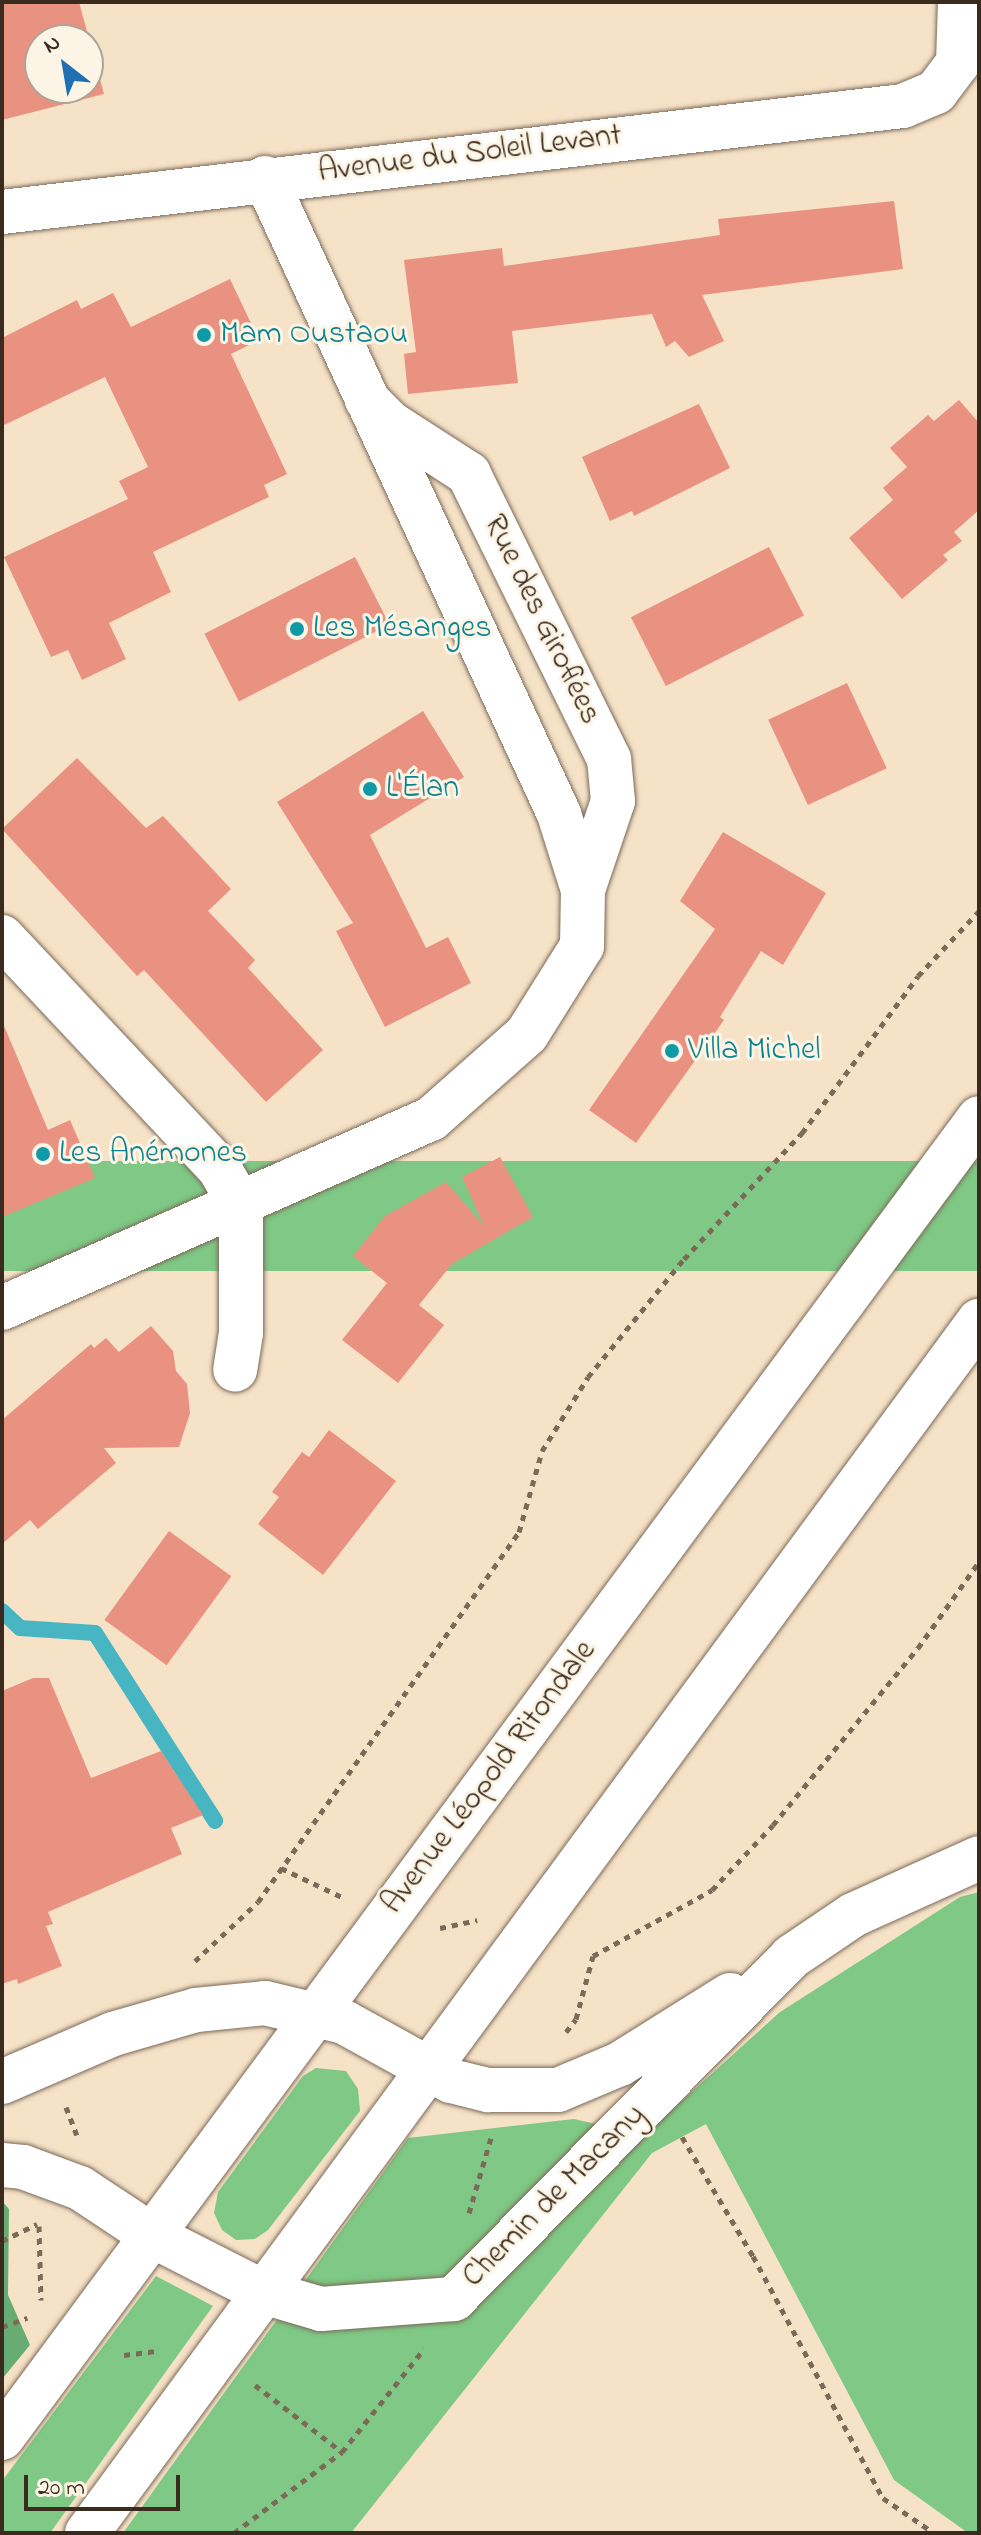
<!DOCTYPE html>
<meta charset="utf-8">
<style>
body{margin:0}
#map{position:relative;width:981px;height:2535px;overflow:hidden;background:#f6e2c7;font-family:"Indie Flower",sans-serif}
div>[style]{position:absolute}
.green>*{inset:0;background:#7fc885;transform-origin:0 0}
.forest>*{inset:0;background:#67ac72}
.stream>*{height:16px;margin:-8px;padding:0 8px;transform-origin:8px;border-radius:8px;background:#48b6c2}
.building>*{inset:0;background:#e99281;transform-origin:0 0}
.path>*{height:5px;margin-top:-2.5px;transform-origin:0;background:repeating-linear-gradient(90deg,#7c6a59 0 6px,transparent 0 12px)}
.roads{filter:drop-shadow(0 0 2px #7c6a59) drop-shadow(0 0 2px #7c6a59)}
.street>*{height:44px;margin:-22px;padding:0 22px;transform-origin:22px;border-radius:22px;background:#fff}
.highway>*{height:44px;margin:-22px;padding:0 22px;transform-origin:22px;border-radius:22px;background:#fff}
.dots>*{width:22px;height:22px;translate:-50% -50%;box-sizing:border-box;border:4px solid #fcf5e5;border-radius:50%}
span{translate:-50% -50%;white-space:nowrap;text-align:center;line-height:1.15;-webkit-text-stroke:6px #fcf5e5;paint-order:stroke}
.street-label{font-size:32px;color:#3b2a1e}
.culture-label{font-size:32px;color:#0d838f}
.left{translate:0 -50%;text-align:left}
.frame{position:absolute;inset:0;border:4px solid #3b2a1e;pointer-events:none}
.north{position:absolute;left:24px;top:24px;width:80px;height:80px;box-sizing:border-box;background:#fcf5e5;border:2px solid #afa495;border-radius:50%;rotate:329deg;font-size:22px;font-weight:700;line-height:32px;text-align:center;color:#3b2a1e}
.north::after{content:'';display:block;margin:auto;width:28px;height:36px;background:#1f6fb2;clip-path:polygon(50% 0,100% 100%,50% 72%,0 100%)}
.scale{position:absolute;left:24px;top:2475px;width:156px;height:36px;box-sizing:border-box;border:4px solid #3b2a1e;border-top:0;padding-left:10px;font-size:24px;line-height:28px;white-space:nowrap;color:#3b2a1e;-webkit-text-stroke:6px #fcf5e5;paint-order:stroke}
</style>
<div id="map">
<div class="green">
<i style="left:979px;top:1161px;width:110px;height:1027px;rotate:90deg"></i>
<i style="clip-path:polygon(979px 1892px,979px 2533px,968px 2533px,894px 2480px,706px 2124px,652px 2153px,351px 2533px,123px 2533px,408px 2138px,574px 2119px,644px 2135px,780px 2012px,960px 1897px)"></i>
<i style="clip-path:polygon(316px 2068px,346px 2071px,358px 2089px,360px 2111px,268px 2230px,255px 2239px,236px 2240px,222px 2230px,214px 2213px,218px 2192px,303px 2076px)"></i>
<i style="clip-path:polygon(156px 2276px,213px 2306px,50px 2533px,2px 2533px,2px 2481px)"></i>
</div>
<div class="forest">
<i style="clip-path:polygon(2px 2201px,9px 2209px,8px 2295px,30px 2345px,2px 2379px)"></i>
</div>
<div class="stream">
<i style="left:2px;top:1611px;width:25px;rotate:43deg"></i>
<i style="left:20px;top:1628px;width:75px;rotate:3.8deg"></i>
<i style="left:95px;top:1633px;width:223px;rotate:57.4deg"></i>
</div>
<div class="building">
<i style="clip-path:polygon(evenodd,2px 2px,79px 2px,104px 94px,2px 120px,2px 2px,40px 40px,88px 40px,88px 88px,40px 88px,40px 40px)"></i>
<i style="clip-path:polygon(894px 201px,903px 269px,702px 295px,724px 341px,689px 357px,675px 341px,666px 347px,652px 314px,512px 331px,518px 383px,408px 394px,404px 354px,416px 352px,404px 260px,502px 248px,504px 266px,720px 235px,718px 219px)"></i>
<i style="clip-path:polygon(230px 279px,259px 340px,231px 354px,287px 474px,264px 485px,269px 497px,153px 552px,171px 592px,109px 623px,126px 659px,82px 680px,68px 650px,51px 657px,4px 557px,128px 499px,119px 481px,148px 467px,105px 377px,2px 426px,2px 338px,77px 300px,81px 309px,113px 293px,131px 327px)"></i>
<i style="clip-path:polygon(959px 400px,979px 423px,979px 510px,954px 532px,962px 541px,943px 555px,948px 560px,902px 599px,849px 538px,893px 500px,883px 488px,907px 467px,890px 448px,928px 415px,934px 421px)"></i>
<i style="clip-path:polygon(699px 404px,730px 468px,634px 516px,632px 511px,610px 521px,582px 457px)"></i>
<i style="left:769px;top:547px;width:77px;height:155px;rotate:63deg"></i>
<i style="left:355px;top:557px;width:76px;height:169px;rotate:63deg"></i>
<i style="left:847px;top:683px;width:94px;height:87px;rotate:65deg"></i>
<i style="clip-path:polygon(423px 711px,464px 777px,370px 835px,426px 948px,448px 937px,471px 983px,385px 1027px,336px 931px,353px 923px,277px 802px)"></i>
<i style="clip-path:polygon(77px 758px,146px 828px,163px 816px,231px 889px,208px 911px,255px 960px,248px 968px,323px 1050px,266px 1102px,144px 970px,137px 976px,2px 829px)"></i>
<i style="clip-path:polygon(723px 832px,826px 893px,783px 965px,761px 951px,720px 1017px,724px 1020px,636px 1143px,589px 1110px,715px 929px,680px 901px)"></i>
<i style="clip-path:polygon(2px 1021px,48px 1130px,70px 1120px,95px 1178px,2px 1217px)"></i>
<i style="clip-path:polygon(500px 1157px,533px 1217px,452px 1264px,419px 1305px,444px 1325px,398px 1383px,342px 1340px,387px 1283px,353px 1256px,385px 1216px,446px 1182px,484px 1226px,462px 1177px)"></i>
<i style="clip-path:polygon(151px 1326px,173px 1351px,176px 1371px,187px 1384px,190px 1413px,179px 1447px,104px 1448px,116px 1463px,38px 1529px,30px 1520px,2px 1544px,2px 1420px,91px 1344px,94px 1348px,106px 1338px,119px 1352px)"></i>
<i style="clip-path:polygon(329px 1430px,396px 1481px,323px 1575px,258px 1524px,279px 1497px,272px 1492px,302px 1452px,309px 1457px)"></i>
<i style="left:169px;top:1531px;width:77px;height:110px;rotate:36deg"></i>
<i style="clip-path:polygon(33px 1678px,49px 1678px,91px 1778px,161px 1751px,203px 1815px,171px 1828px,182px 1854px,48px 1912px,53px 1924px,46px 1926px,62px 1966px,18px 1984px,17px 1979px,2px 1984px,2px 1691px)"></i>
</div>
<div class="path">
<i style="left:281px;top:1868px;width:68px;rotate:25.4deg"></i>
<i style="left:440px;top:1928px;width:38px;rotate:-12deg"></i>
<i style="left:195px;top:1961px;width:86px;rotate:-43.1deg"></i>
<i style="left:258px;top:1902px;width:453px;rotate:-54.8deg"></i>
<i style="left:519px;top:1532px;width:84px;rotate:-74.1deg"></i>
<i style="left:542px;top:1451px;width:87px;rotate:-58.1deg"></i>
<i style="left:588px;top:1377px;width:152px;rotate:-50.9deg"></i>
<i style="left:684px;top:1259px;width:173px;rotate:-46.9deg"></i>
<i style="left:802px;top:1133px;width:195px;rotate:-53.5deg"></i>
<i style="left:918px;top:976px;width:89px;rotate:-46.8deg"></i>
<i style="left:566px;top:2032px;width:16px;rotate:-52deg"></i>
<i style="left:576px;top:2019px;width:65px;rotate:-74.9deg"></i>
<i style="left:593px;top:1956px;width:136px;rotate:-29deg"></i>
<i style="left:712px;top:1890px;width:89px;rotate:-46.8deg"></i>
<i style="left:773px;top:1825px;width:229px;rotate:-50.7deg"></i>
<i style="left:918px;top:1648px;width:105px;rotate:-54.7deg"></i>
<i style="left:66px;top:2107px;width:30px;rotate:69deg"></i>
<i style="left:682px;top:2137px;width:139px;rotate:59.2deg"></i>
<i style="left:753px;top:2256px;width:275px;rotate:61.8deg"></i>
<i style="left:883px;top:2498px;width:62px;rotate:34.5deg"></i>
<i style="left:469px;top:2213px;width:78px;rotate:-73.7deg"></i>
<i style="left:39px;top:2226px;width:74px;rotate:88.5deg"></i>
<i style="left:2px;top:2241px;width:39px;rotate:-26deg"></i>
<i style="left:2px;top:2327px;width:27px;rotate:-20deg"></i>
<i style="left:124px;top:2355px;width:34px;rotate:-7deg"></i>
<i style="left:255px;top:2385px;width:110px;rotate:37.6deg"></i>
<i style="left:234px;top:2533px;width:135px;rotate:-36.9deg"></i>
<i style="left:342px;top:2452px;width:132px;rotate:-51.5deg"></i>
</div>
<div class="roads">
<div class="street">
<i style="left:265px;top:178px;width:701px;rotate:65.19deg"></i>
<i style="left:559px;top:814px;width:80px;rotate:72.5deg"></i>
<i style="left:2px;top:212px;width:907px;rotate:-6.71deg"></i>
<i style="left:903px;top:106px;width:36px;rotate:-23deg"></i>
<i style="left:936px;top:92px;width:36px;rotate:-53deg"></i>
<i style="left:958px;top:63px;width:61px;rotate:-88.1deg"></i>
<i style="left:2px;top:937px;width:317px;rotate:46.8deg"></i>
<i style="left:219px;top:1168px;width:44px;rotate:59.9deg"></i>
<i style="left:241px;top:1206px;width:127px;rotate:90deg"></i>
<i style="left:241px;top:1333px;width:37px;rotate:99deg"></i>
<i style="left:2px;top:1308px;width:469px;rotate:-23.8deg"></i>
<i style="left:431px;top:1119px;width:128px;rotate:-41.5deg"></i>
<i style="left:527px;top:1034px;width:104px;rotate:-58deg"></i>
<i style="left:582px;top:946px;width:56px;rotate:-89deg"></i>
<i style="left:583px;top:890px;width:94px;rotate:-71.4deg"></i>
<i style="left:613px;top:801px;width:42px;rotate:-95.4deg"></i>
<i style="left:609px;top:759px;width:318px;rotate:-116.2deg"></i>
<i style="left:469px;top:474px;width:94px;rotate:-147.2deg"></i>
<i style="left:390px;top:423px;width:33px;rotate:-135deg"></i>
<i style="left:2px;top:2082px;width:121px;rotate:-23.4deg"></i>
<i style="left:113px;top:2034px;width:86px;rotate:-16.1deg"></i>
<i style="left:196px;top:2010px;width:69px;rotate:-5.8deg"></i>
<i style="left:265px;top:2003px;width:81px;rotate:13.5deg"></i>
<i style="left:344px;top:2022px;width:122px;rotate:28.9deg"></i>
<i style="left:451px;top:2081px;width:38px;rotate:14deg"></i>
<i style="left:488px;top:2090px;width:70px"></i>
<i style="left:558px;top:2090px;width:67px;rotate:-22.8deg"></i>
<i style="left:620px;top:2064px;width:130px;rotate:-32.1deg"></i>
<i style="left:2px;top:2165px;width:21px;rotate:5deg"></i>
<i style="left:23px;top:2167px;width:61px;rotate:20.2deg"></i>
<i style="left:80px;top:2188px;width:85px;rotate:33.5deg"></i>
<i style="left:151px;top:2235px;width:126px;rotate:27deg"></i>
<i style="left:263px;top:2292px;width:60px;rotate:16.3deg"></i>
<i style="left:321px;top:2309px;width:133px;rotate:-4.3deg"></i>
<i style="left:454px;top:2299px;width:480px;rotate:-45.4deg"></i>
<i style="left:791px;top:1957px;width:75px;rotate:-34.1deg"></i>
<i style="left:853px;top:1915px;width:138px;rotate:-24.3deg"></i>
</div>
<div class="highway">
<i style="left:2px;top:2438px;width:1642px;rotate:-53.49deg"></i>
<i style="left:87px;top:2533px;width:1505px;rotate:-53.65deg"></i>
</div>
</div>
<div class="dots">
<i style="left:204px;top:335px;background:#0f9aa8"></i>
<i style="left:297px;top:629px;background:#0f9aa8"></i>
<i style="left:370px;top:789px;background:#0f9aa8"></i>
<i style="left:672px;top:1051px;background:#0f9aa8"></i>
<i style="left:43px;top:1154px;background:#0f9aa8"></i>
</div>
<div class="street-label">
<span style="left:470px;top:155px;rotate:-7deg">Avenue du Soleil Levant</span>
<span style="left:541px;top:620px;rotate:64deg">Rue des Giroflées</span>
<span style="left:490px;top:1778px;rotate:-53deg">Avenue Léopold Ritondale</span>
<span style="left:555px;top:2197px;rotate:-45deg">Chemin de Macany</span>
</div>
<div class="culture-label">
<span class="left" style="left:220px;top:335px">Mam Oustaou</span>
<span class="left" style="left:313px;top:629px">Les Mésanges</span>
<span class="left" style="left:386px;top:789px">L'Élan</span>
<span class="left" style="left:688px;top:1051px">Villa Michel</span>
<span class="left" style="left:59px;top:1154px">Les Anémones</span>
</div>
<div class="frame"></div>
<div class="north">N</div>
<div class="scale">20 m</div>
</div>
